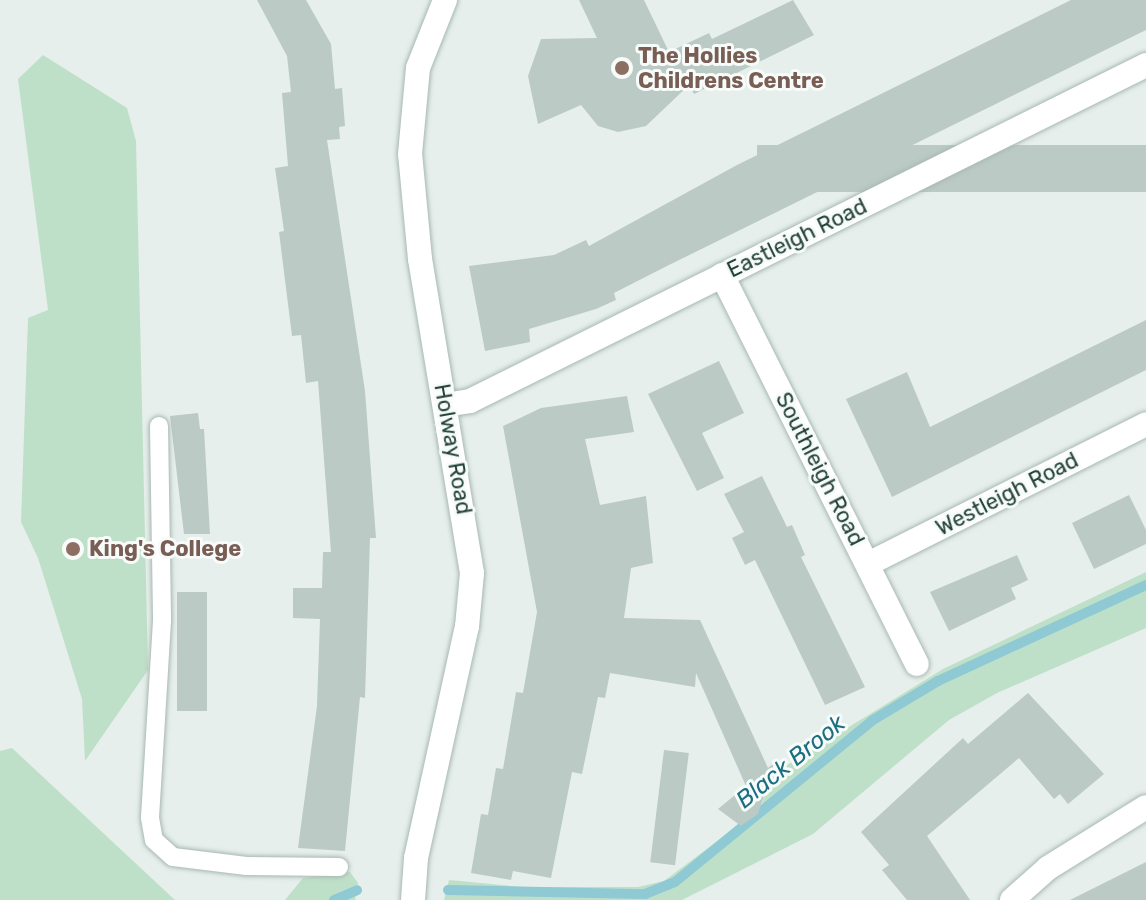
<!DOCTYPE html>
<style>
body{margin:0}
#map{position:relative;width:1146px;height:900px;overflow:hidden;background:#e6efeb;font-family:Rubik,sans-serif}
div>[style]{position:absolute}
.green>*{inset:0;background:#bfe0c8}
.stream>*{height:10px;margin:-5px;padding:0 5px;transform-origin:5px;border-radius:5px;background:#8ec9d4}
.building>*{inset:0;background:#bbcac4;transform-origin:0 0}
.roads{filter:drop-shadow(0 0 2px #a8b8b2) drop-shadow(0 0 2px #a8b8b2)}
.service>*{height:18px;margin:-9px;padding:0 9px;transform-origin:9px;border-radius:9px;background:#fff}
.minor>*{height:24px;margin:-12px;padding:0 12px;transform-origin:12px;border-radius:12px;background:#fff}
.dots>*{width:22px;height:22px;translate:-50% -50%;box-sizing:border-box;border:4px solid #f7fbf9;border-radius:50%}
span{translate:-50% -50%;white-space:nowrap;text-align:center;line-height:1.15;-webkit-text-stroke:6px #f7fbf9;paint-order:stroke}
.education-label{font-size:22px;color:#785e54;font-weight:700}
.left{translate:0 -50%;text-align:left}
.street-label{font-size:22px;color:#24423a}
.water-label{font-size:24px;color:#1c6f80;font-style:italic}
</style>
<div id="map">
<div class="green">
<i style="clip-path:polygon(43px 55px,127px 108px,136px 141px,148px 670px,85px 761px,82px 699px,38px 558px,21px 522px,28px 318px,48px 310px,18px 79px)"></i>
<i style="clip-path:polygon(1146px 572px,1146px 628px,997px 693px,949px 720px,813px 834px,682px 900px,444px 900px,449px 880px,522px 887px,638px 887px,664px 881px,760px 809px,771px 775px,943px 669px)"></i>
<i style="clip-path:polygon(12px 748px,175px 900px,0 900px,0 751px)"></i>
<i style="clip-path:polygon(350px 872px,358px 883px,355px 900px,285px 900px,303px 878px)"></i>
</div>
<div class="stream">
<i style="left:448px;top:890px;width:197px;rotate:1.2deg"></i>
<i style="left:645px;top:894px;width:32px;rotate:-22deg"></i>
<i style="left:675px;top:882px;width:256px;rotate:-39.3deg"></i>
<i style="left:873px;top:720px;width:76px;rotate:-31deg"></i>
<i style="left:938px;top:681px;width:229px;rotate:-24.8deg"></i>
<i style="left:334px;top:900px;width:25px;rotate:-23deg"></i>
</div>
<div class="building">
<i style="clip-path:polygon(257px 0,306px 0,331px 44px,335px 89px,342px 88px,345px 126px,339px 127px,340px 139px,327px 140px,365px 391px,376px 538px,370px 538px,365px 698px,360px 697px,345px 851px,298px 848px,317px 706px,320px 619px,293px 618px,293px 588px,322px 588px,323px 552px,331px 552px,318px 381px,306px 383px,301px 335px,292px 336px,279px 232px,284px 231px,275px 168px,288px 166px,282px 93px,291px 92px,287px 56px)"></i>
<i style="clip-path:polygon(579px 0,644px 0,669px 52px,709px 33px,712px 39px,793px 0,814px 35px,694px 94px,689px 85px,646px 126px,618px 132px,598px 126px,581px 105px,538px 124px,528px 76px,541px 39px,597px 38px)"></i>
<i style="clip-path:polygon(1071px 0,1146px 0,1146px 30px,667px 266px,614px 293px,616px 300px,596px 309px,529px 329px,530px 342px,485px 351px,469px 266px,554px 255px,586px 240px,589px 246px,737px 165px)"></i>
<i style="left:1146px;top:145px;width:47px;height:389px;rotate:90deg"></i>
<i style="clip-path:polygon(1146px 320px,1146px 370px,892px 497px,846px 399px,907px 372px,930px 427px)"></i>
<i style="clip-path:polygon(719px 361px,744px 413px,702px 433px,724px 478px,697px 491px,648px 394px)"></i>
<i style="clip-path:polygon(627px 396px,634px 432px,585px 439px,600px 505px,646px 496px,653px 563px,631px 568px,624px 618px,700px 620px,768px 768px,775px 762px,758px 814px,741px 826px,718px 809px,746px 786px,696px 673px,695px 687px,610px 673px,605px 698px,598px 697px,582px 774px,572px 772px,551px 878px,513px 871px,511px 880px,471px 873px,481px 814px,488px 815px,496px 768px,503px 769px,516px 692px,523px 693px,537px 612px,503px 426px,541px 408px)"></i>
<i style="clip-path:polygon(198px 413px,200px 429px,204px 429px,210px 534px,184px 534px,170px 416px)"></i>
<i style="clip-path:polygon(762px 476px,787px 527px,792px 525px,805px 555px,801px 557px,865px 687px,825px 705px,755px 560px,745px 565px,732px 538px,744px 532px,724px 494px)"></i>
<i style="clip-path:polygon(1129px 495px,1146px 530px,1146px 544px,1094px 569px,1072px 523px)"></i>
<i style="clip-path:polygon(1017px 555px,1028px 580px,1011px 588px,1016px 599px,949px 631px,930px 592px)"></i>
<i style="left:177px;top:592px;width:30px;height:119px"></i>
<i style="clip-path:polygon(1028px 693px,1104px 774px,1068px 804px,1060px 794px,1054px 799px,1019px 758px,927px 836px,970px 900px,907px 900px,882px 870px,889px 865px,861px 832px,963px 738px,968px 744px)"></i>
<i style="left:664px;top:750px;width:25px;height:113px;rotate:7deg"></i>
<i style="clip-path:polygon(1146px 862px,1146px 900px,1070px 900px)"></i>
</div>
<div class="roads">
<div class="service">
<i style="left:159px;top:426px;width:195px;rotate:89.1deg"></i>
<i style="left:162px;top:621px;width:197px;rotate:93.5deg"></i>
<i style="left:150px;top:818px;width:22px;rotate:80deg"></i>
<i style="left:154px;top:840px;width:25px;rotate:42deg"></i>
<i style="left:173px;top:857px;width:74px;rotate:7deg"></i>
<i style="left:246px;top:866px;width:93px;rotate:0.6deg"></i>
</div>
<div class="minor">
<i style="left:722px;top:275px;width:435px;rotate:63.4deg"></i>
<i style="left:445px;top:405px;width:25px;rotate:-9deg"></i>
<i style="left:470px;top:401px;width:755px;rotate:-26.43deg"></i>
<i style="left:868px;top:564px;width:311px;rotate:-26.7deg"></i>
<i style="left:413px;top:900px;width:42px;rotate:-85.9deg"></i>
<i style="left:416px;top:858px;width:237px;rotate:-77.6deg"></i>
<i style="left:467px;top:627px;width:54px;rotate:-84.7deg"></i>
<i style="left:472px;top:573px;width:318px;rotate:-99.4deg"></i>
<i style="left:420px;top:259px;width:105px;rotate:-95.4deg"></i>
<i style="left:410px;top:154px;width:86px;rotate:-84.7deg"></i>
<i style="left:418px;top:68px;width:73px;rotate:-68.3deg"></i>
<i style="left:1012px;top:900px;width:48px;rotate:-41.6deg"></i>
<i style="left:1048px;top:868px;width:115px;rotate:-31.9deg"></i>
</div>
</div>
<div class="dots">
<i style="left:622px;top:68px;background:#8d6e63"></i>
<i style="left:73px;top:549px;background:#8d6e63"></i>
</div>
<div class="education-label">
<span class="left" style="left:638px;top:68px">The Hollies<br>Childrens Centre</span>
<span class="left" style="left:89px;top:549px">King's College</span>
</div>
<div class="street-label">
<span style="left:797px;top:238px;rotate:-26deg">Eastleigh Road</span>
<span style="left:453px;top:449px;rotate:80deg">Holway Road</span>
<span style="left:820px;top:469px;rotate:63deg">Southleigh Road</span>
<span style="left:1007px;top:494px;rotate:-27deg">Westleigh Road</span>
</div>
<div class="water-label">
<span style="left:791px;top:762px;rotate:-39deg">Black Brook</span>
</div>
</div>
